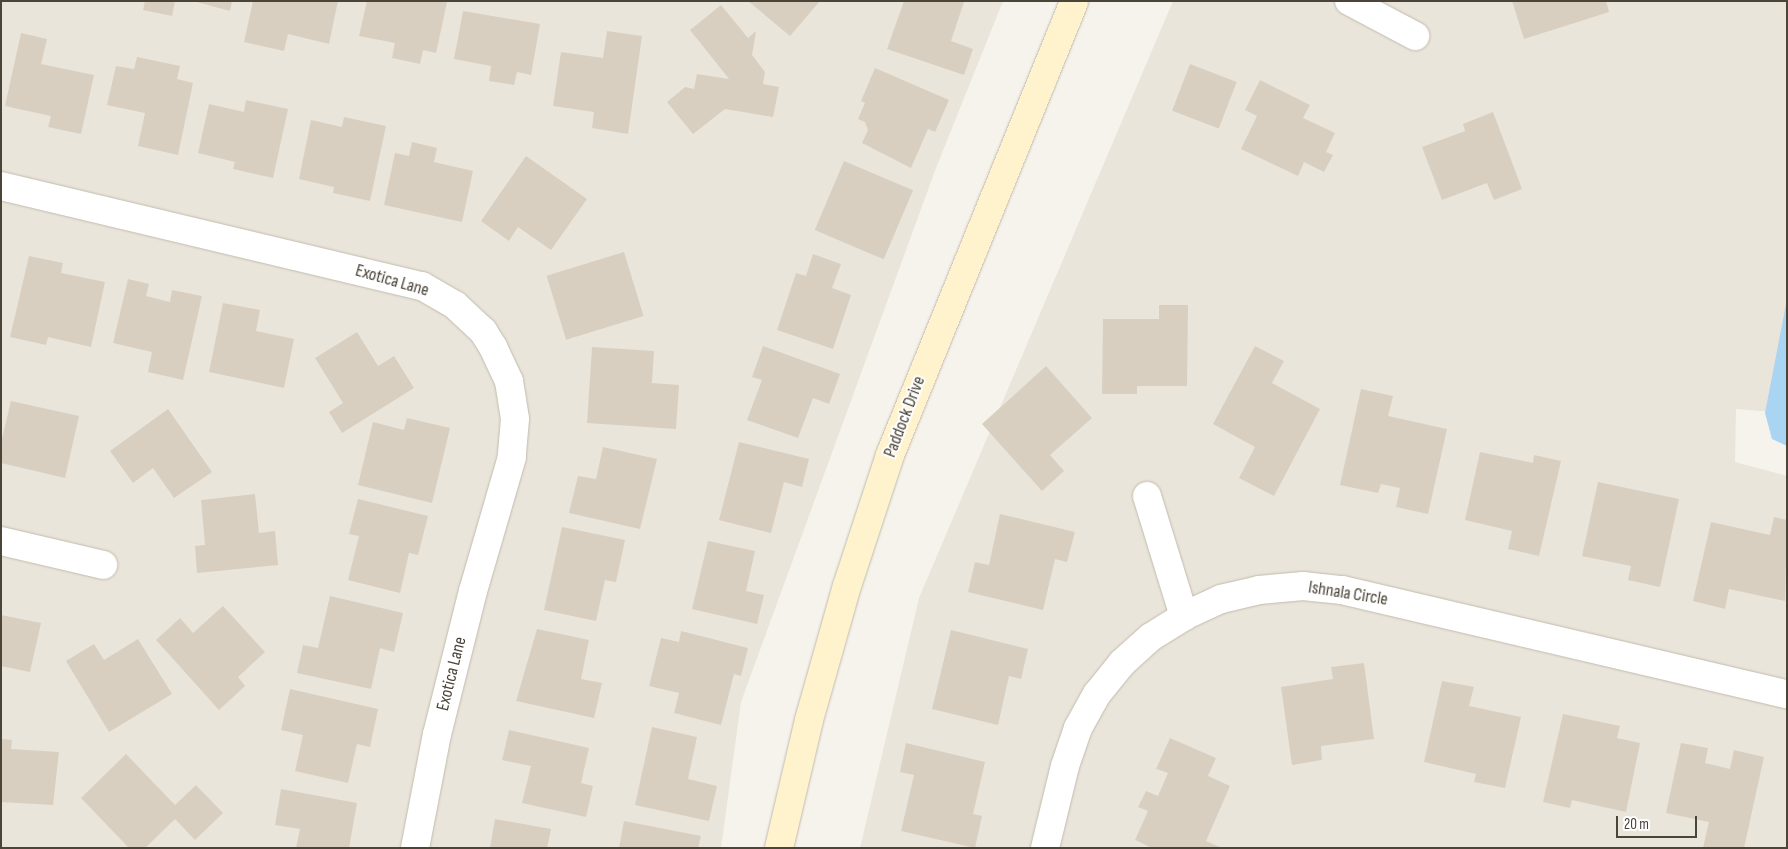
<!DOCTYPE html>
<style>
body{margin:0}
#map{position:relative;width:1788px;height:849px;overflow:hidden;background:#f6f3ec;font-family:"Sofia Sans Condensed",sans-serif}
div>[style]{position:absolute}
.residential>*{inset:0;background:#eae5da}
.water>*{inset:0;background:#a9d4f2}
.building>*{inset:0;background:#d8cfc1;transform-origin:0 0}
.roads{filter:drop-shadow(0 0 1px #c2bbae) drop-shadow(0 0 1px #c2bbae)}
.street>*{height:28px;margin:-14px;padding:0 14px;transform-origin:14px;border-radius:14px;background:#fff}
.secondary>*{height:28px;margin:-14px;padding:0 14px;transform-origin:14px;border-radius:14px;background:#fff3cd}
span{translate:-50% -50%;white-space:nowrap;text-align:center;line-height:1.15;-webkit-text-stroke:4px #fff;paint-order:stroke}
.street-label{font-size:18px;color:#4b4439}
.frame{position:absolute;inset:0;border:2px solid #4b4439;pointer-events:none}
.scale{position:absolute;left:1616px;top:816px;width:81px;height:22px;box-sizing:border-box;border:2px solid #4b4439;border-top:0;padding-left:6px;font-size:15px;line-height:18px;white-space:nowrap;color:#4b4439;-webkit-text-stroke:4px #fff;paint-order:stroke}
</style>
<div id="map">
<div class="residential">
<i style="clip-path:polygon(1px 1px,1003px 1px,936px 168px,741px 702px,721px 848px,1px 848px)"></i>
<i style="clip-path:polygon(1173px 1px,1787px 1px,1787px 413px,1736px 409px,1735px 462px,1787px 476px,1787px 848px,860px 848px,919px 598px)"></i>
</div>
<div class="water">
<i style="clip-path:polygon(1787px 299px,1787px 446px,1772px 439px,1765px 413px)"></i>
</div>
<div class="building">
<i style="clip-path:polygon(145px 1px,175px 1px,172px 16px,143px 10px)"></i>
<i style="clip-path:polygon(193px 1px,232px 1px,230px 11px)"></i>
<i style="clip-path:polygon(253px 1px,338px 1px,329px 44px,288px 34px,284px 51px,244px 42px)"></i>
<i style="clip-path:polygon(367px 1px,447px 2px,436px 53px,423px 50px,420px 64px,392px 58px,395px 43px,359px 36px)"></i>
<i style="clip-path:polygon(748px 1px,820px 1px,790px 36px)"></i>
<i style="clip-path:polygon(904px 1px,964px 2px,951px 41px,973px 49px,964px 75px,887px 49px)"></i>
<i style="clip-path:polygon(1512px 1px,1606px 1px,1609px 12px,1524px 39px)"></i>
<i style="clip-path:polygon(721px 5px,748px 38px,756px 31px,752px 55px,765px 72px,763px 84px,779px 87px,773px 117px,725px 109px,693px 134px,667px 102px,685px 87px,694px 89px,697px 74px,729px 79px,690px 30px)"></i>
<i style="clip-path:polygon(463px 11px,540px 24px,531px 75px,517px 72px,514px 85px,489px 81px,491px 66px,454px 59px)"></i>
<i style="clip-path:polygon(607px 31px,642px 36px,628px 134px,592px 128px,594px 112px,553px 106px,561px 52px,603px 58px)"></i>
<i style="clip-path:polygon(21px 33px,47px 39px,41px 64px,94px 75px,81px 134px,48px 127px,51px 116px,5px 106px)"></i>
<i style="clip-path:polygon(137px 57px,180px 66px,177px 79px,193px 83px,178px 155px,138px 146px,145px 113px,107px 105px,116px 66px,134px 69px)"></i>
<i style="left:1190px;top:64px;width:50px;height:50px;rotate:21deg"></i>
<i style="clip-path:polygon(875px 68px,949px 100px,935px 132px,928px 129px,911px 168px,862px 143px,868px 130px,865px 122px,858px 119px,865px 103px,861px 101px)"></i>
<i style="clip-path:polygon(1260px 80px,1310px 105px,1303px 118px,1335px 133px,1326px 152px,1333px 155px,1324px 172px,1304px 162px,1298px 176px,1241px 149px,1257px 116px,1245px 110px)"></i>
<i style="clip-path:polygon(246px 100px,288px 109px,273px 178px,233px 169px,235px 162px,198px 153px,209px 104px,244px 112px)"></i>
<i style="clip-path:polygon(1493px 112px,1522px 189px,1494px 200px,1487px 183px,1442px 200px,1422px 147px,1465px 131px,1463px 124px)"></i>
<i style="clip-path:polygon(344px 117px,386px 126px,370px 201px,333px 193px,334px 187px,299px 179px,311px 120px,342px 127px)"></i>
<i style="clip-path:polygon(412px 142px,437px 148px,434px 162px,473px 171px,462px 222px,384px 205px,395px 153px,409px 156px)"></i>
<i style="clip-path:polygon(526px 156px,587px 199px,551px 250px,518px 227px,509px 241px,481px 221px)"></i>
<i style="left:844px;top:161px;width:75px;height:75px;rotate:23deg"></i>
<i style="left:624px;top:252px;width:67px;height:81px;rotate:73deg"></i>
<i style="clip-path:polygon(813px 254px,841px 264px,832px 288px,851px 295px,833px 349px,777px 330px,796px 273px,806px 276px)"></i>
<i style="clip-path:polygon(29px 256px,63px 263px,61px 273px,105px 282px,91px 347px,48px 337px,46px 345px,10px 337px)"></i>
<i style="clip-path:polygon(128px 279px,149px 284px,146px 296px,170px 302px,172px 290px,202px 296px,183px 380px,148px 372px,152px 352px,113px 343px)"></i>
<i style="clip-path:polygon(223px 303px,260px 310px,256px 331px,294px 339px,284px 388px,209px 372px)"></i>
<i style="clip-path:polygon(1159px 305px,1188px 305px,1187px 386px,1137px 386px,1137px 394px,1102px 394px,1103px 319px,1159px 319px)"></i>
<i style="clip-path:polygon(357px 332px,378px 366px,394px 356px,414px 388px,342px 433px,329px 412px,343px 403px,315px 358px)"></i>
<i style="clip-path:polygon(763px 346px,840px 374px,829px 404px,813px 398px,798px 438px,747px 420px,762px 380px,752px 377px)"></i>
<i style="clip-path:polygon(1255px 346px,1284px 361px,1272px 383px,1320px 409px,1274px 496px,1239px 478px,1255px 447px,1213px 424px)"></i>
<i style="clip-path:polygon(592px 347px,654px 351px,652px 383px,679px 385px,676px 429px,587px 423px)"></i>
<i style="clip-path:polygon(1046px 366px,1092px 418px,1050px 455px,1064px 471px,1042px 491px,982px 424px)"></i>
<i style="clip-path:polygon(1361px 389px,1393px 396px,1388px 416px,1447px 429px,1428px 514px,1396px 507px,1400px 488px,1381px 484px,1378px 493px,1340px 485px)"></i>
<i style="clip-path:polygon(11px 401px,79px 416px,65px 478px,1px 463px,1px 443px)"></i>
<i style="clip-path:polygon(168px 409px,212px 472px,174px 498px,153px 468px,133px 483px,110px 451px)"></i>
<i style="clip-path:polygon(407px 418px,450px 428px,432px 503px,358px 485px,373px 422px,404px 430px)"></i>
<i style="clip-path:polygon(739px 442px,809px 459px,802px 487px,784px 482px,771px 533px,719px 520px)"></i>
<i style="clip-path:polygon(603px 447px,657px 459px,640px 529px,569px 513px,578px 476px,596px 479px)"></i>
<i style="clip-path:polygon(1480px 452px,1533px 463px,1534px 455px,1561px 461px,1539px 556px,1508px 549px,1512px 531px,1465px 520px)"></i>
<i style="clip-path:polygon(1598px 482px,1679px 499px,1660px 587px,1628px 580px,1631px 566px,1582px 556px)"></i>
<i style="clip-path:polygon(255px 494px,259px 533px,275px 531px,278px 565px,197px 573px,195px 546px,205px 545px,201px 500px)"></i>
<i style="clip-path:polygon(358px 499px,428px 516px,418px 555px,409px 553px,400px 593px,348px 580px,359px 536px,349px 534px)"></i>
<i style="clip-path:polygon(1000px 514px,1075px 532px,1067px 562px,1055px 559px,1043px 610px,968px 592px,975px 562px,989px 565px)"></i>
<i style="clip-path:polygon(1774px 517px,1787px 520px,1785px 601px,1729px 589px,1725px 609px,1693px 601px,1711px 522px,1770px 535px)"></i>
<i style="clip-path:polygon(562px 527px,625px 540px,616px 582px,605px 580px,596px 621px,544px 610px)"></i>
<i style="clip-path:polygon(708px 541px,755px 551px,746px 591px,764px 595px,757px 624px,692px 609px)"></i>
<i style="clip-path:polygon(330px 596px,403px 613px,394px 652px,380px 648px,371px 689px,297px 673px,303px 645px,318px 648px)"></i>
<i style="clip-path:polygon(223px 606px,265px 652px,238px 677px,245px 686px,219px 710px,156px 640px,180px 618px,193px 633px)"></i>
<i style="clip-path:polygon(1px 615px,41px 623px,30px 672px,1px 666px)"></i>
<i style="clip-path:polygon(537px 629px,589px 640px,581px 679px,602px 683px,594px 718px,516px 701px)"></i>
<i style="clip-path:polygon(951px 630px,1028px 649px,1021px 679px,1009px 676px,998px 725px,932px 709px)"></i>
<i style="clip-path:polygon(681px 631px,748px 648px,741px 676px,734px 674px,721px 725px,674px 713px,679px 693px,649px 686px,661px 638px,679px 642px)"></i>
<i style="clip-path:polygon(138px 639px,172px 694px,109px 732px,66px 661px,94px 644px,104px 660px)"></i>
<i style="clip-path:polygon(1364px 663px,1374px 739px,1321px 746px,1322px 760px,1292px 765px,1281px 687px,1333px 679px,1331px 667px)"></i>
<i style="clip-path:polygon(1442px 681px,1474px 687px,1469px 706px,1521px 717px,1505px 788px,1474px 782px,1476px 774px,1424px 762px)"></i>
<i style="clip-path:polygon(290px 689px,378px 709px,370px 747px,357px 744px,348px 783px,295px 771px,303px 735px,281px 730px)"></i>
<i style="clip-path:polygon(1563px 714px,1620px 726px,1617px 738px,1640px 743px,1626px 812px,1572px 800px,1570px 808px,1543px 802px)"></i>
<i style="clip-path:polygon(652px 727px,697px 737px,688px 779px,717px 786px,709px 821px,635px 805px)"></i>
<i style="clip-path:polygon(509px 730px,589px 748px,581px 783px,593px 786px,586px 817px,522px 803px,531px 766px,502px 760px)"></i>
<i style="clip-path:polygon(1170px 738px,1216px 758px,1208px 776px,1230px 786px,1206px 841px,1222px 848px,1152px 848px,1135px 840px,1148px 811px,1138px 807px,1146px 791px,1158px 796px,1168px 773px,1156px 769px)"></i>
<i style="clip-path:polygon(1px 739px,12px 740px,11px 749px,59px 752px,53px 805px,1px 802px)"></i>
<i style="clip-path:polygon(906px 743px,985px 762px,973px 814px,982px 816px,975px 848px,901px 831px,914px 775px,900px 772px)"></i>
<i style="clip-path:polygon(1681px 743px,1708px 748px,1705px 763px,1730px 769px,1734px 750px,1764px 757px,1744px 848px,1703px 848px,1709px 822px,1666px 813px)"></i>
<i style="clip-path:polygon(126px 754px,175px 805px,196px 785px,223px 813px,195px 840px,175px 819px,145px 848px,129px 848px,81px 798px)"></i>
<i style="clip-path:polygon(281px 789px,357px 803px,349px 848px,296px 848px,300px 829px,275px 825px)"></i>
<i style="clip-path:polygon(495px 819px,551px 829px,547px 848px,490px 848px)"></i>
<i style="clip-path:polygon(624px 821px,701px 836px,698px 848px,619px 848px)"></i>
</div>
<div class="roads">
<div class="street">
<i style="left:1349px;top:1px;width:75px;rotate:27.9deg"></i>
<i style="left:1px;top:186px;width:433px;rotate:13.4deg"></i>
<i style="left:422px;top:286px;width:38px;rotate:30deg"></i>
<i style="left:455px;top:305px;width:38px;rotate:43deg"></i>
<i style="left:483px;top:331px;width:19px;rotate:58deg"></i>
<i style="left:493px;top:347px;width:38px;rotate:65deg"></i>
<i style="left:509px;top:381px;width:38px;rotate:81deg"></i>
<i style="left:515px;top:419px;width:38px;rotate:95deg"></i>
<i style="left:512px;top:457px;width:140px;rotate:106.2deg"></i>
<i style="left:473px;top:591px;width:147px;rotate:104.1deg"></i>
<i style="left:437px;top:734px;width:116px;rotate:100.9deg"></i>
<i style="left:1147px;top:496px;width:126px;rotate:72.9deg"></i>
<i style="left:1px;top:541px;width:105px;rotate:13.2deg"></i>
<i style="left:1045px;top:848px;width:84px;rotate:-76.3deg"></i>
<i style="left:1065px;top:766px;width:40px;rotate:-71.1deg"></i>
<i style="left:1078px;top:728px;width:39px;rotate:-61deg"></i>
<i style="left:1097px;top:694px;width:40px;rotate:-51deg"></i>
<i style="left:1122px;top:663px;width:39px;rotate:-42deg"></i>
<i style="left:1151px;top:637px;width:39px;rotate:-32deg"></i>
<i style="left:1184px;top:616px;width:41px;rotate:-24.7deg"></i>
<i style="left:1221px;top:599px;width:39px;rotate:-13deg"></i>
<i style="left:1259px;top:590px;width:44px;rotate:-5.2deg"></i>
<i style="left:1303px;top:586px;width:39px;rotate:6deg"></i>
<i style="left:1342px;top:590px;width:457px;rotate:13.2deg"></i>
</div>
<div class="secondary">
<i style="left:779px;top:848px;width:131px;rotate:-76.8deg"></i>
<i style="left:809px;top:720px;width:139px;rotate:-74.2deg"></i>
<i style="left:847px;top:586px;width:138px;rotate:-71.8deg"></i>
<i style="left:890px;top:455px;width:490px;rotate:-67.9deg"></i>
</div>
</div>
<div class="street-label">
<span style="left:392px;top:281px;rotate:16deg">Exotica Lane</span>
<span style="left:905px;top:417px;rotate:-69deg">Paddock Drive</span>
<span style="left:1348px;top:594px;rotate:9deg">Ishnala Circle</span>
<span style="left:452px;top:674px;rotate:-76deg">Exotica Lane</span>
</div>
<div class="frame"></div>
<div class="scale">20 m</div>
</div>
